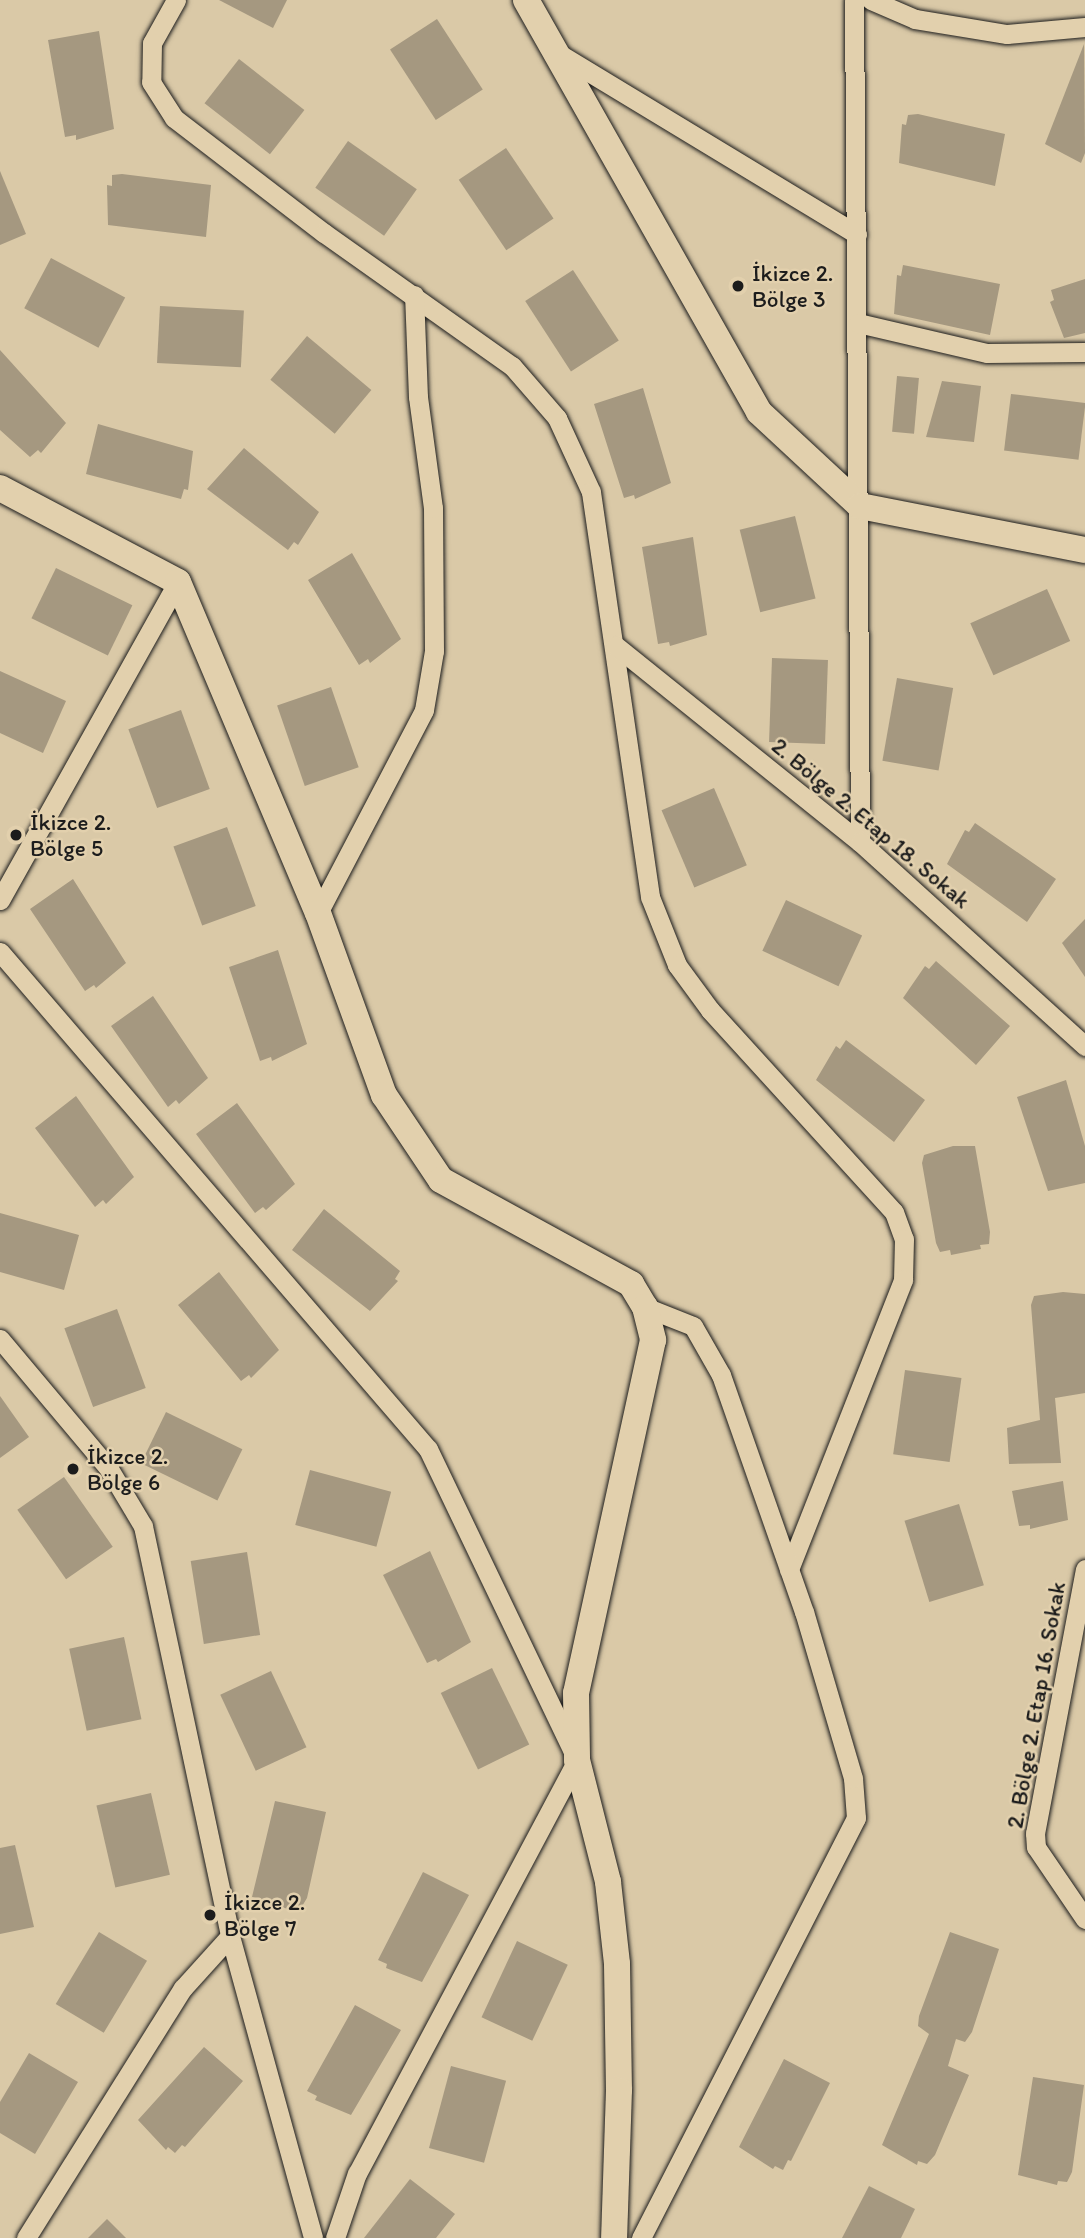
<!DOCTYPE html>
<meta charset="utf-8">
<style>
body{margin:0}
#map{position:relative;width:1085px;height:2238px;overflow:hidden;background:#dac9a7;font-family:Itim,sans-serif}
div>[style]{position:absolute}
.building>*{inset:0;background:#a59880;transform-origin:0 0}
.roads{filter:drop-shadow(0 0 2px #1c1c1c) drop-shadow(0 0 2px #1c1c1c)}
.street>*{height:19px;margin:-9.5px;padding:0 9.5px;transform-origin:9.5px;border-radius:9.5px;background:#e2d0ad}
.secondary>*{height:26px;margin:-13px;padding:0 13px;transform-origin:13px;border-radius:13px;background:#e2d0ad}
.dots>*{width:19px;height:19px;translate:-50% -50%;box-sizing:border-box;border:4px solid #e2d0ad;border-radius:50%}
span{translate:-50% -50%;white-space:nowrap;text-align:center;line-height:1.15;-webkit-text-stroke:5px #e2d0ad;paint-order:stroke}
.poi-label{font-size:23px;color:#1c1c1c}
.left{translate:0 -50%;text-align:left}
.street-label{font-size:23px;color:#1c1c1c}
</style>
<div id="map">
<div class="building">
<i style="clip-path:polygon(219px 0,287px 0,273px 28px)"></i>
<i style="left:437px;top:19px;width:84px;height:56px;rotate:57deg"></i>
<i style="clip-path:polygon(99px 31px,114px 129px,76px 140px,76px 135px,65px 137px,48px 40px)"></i>
<i style="clip-path:polygon(1084px 44px,1085px 153px,1081px 163px,1045px 144px)"></i>
<i style="left:239px;top:59px;width:83px;height:56px;rotate:38deg"></i>
<i style="clip-path:polygon(918px 114px,1005px 134px,995px 186px,899px 163px,902px 124px,906px 125px,908px 115px)"></i>
<i style="left:348px;top:141px;width:84px;height:57px;rotate:35deg"></i>
<i style="left:506px;top:148px;width:85px;height:57px;rotate:56deg"></i>
<i style="clip-path:polygon(0 171px,26px 234px,0 245px)"></i>
<i style="clip-path:polygon(122px 174px,211px 185px,206px 237px,108px 225px,107px 185px,112px 186px,112px 175px)"></i>
<i style="left:51px;top:258px;width:84px;height:57px;rotate:28deg"></i>
<i style="clip-path:polygon(903px 265px,1000px 284px,990px 335px,894px 314px,897px 275px,901px 276px)"></i>
<i style="left:573px;top:270px;width:84px;height:57px;rotate:57deg"></i>
<i style="clip-path:polygon(1085px 279px,1085px 333px,1064px 338px,1050px 302px,1054px 300px,1051px 290px)"></i>
<i style="left:160px;top:306px;width:84px;height:57px;rotate:3deg"></i>
<i style="left:307px;top:336px;width:84px;height:57px;rotate:40deg"></i>
<i style="clip-path:polygon(0 350px,66px 423px,41px 453px,38px 450px,30px 457px,0 430px)"></i>
<i style="left:897px;top:376px;width:22px;height:56px;rotate:5deg"></i>
<i style="clip-path:polygon(942px 381px,981px 386px,974px 442px,926px 437px)"></i>
<i style="clip-path:polygon(643px 388px,671px 483px,635px 499px,634px 495px,624px 498px,594px 404px)"></i>
<i style="left:1011px;top:394px;width:75px;height:57px;rotate:7deg"></i>
<i style="clip-path:polygon(98px 424px,193px 451px,188px 490px,184px 489px,181px 499px,86px 474px)"></i>
<i style="clip-path:polygon(244px 448px,319px 512px,298px 545px,294px 542px,288px 550px,207px 489px)"></i>
<i style="left:795px;top:516px;width:85px;height:57px;rotate:76deg"></i>
<i style="clip-path:polygon(693px 537px,707px 635px,670px 646px,669px 642px,658px 644px,642px 547px)"></i>
<i style="clip-path:polygon(352px 553px,401px 639px,370px 663px,368px 659px,359px 665px,308px 580px)"></i>
<i style="left:56px;top:568px;width:85px;height:56px;rotate:26deg"></i>
<i style="left:1047px;top:589px;width:57px;height:84px;rotate:66deg"></i>
<i style="left:772px;top:658px;width:56px;height:84px;rotate:2deg"></i>
<i style="clip-path:polygon(0 671px,66px 701px,43px 753px,0 733px)"></i>
<i style="left:897px;top:678px;width:57px;height:84px;rotate:10deg"></i>
<i style="left:331px;top:687px;width:85px;height:57px;rotate:71deg"></i>
<i style="left:181px;top:710px;width:84px;height:56px;rotate:70deg"></i>
<i style="left:714px;top:788px;width:84px;height:57px;rotate:67deg"></i>
<i style="clip-path:polygon(975px 823px,1056px 879px,1027px 922px,947px 864px,965px 830px,969px 832px)"></i>
<i style="left:227px;top:827px;width:84px;height:57px;rotate:70deg"></i>
<i style="clip-path:polygon(73px 879px,126px 963px,96px 988px,94px 985px,85px 991px,30px 909px)"></i>
<i style="left:786px;top:900px;width:84px;height:56px;rotate:25deg"></i>
<i style="clip-path:polygon(1085px 919px,1085px 977px,1062px 943px)"></i>
<i style="clip-path:polygon(278px 950px,307px 1044px,272px 1061px,271px 1057px,260px 1061px,229px 967px)"></i>
<i style="clip-path:polygon(936px 961px,1010px 1026px,976px 1065px,903px 998px,925px 966px,929px 969px)"></i>
<i style="clip-path:polygon(153px 996px,208px 1078px,179px 1104px,176px 1100px,168px 1107px,111px 1026px)"></i>
<i style="clip-path:polygon(846px 1040px,925px 1100px,894px 1142px,816px 1080px,836px 1046px,840px 1049px)"></i>
<i style="clip-path:polygon(1066px 1080px,1085px 1146px,1085px 1183px,1048px 1191px,1017px 1097px)"></i>
<i style="clip-path:polygon(76px 1096px,134px 1177px,106px 1204px,103px 1200px,95px 1207px,35px 1128px)"></i>
<i style="clip-path:polygon(237px 1103px,295px 1184px,266px 1210px,263px 1207px,255px 1213px,196px 1134px)"></i>
<i style="clip-path:polygon(953px 1146px,975px 1146px,990px 1232px,989px 1244px,980px 1245px,981px 1249px,951px 1255px,950px 1250px,940px 1252px,936px 1243px,922px 1163px,924px 1155px)"></i>
<i style="clip-path:polygon(324px 1209px,400px 1271px,395px 1279px,398px 1281px,370px 1311px,292px 1250px)"></i>
<i style="clip-path:polygon(0 1213px,79px 1235px,64px 1290px,0 1272px)"></i>
<i style="clip-path:polygon(219px 1272px,279px 1350px,251px 1378px,249px 1375px,241px 1381px,178px 1305px)"></i>
<i style="clip-path:polygon(1063px 1292px,1085px 1294px,1085px 1393px,1055px 1398px,1061px 1463px,1009px 1464px,1007px 1428px,1040px 1420px,1031px 1305px,1034px 1296px)"></i>
<i style="left:117px;top:1309px;width:84px;height:56px;rotate:70deg"></i>
<i style="left:905px;top:1370px;width:57px;height:85px;rotate:8deg"></i>
<i style="clip-path:polygon(0 1396px,29px 1437px,0 1458px)"></i>
<i style="left:166px;top:1412px;width:85px;height:57px;rotate:26deg"></i>
<i style="left:310px;top:1470px;width:84px;height:57px;rotate:15deg"></i>
<i style="left:64px;top:1477px;width:85px;height:57px;rotate:55deg"></i>
<i style="clip-path:polygon(1063px 1481px,1068px 1520px,1030px 1529px,1030px 1525px,1019px 1526px,1012px 1491px)"></i>
<i style="left:959px;top:1504px;width:85px;height:57px;rotate:73deg"></i>
<i style="clip-path:polygon(430px 1551px,471px 1642px,438px 1662px,436px 1659px,427px 1663px,383px 1575px)"></i>
<i style="left:247px;top:1552px;width:84px;height:57px;rotate:81deg"></i>
<i style="left:124px;top:1637px;width:84px;height:56px;rotate:78deg"></i>
<i style="left:492px;top:1668px;width:85px;height:57px;rotate:64deg"></i>
<i style="left:271px;top:1671px;width:84px;height:56px;rotate:65deg"></i>
<i style="left:151px;top:1793px;width:84px;height:56px;rotate:77deg"></i>
<i style="clip-path:polygon(275px 1801px,326px 1812px,307px 1898px,301px 1908px,292px 1906px,291px 1910px,252px 1897px)"></i>
<i style="clip-path:polygon(15px 1845px,34px 1927px,0 1934px,0 1848px)"></i>
<i style="clip-path:polygon(423px 1872px,469px 1895px,422px 1982px,386px 1968px,387px 1964px,378px 1960px)"></i>
<i style="left:99px;top:1932px;width:56px;height:84px;rotate:31deg"></i>
<i style="clip-path:polygon(950px 1932px,999px 1949px,972px 2032px,965px 2042px,956px 2039px,948px 2066px,969px 2075px,935px 2155px,927px 2164px,918px 2161px,917px 2165px,882px 2145px,929px 2034px,918px 2026px,919px 2016px)"></i>
<i style="left:517px;top:1941px;width:56px;height:84px;rotate:25deg"></i>
<i style="clip-path:polygon(355px 2005px,401px 2030px,351px 2115px,315px 2100px,317px 2096px,307px 2091px)"></i>
<i style="clip-path:polygon(204px 2047px,243px 2081px,185px 2147px,182px 2145px,175px 2153px,168px 2147px,166px 2150px,138px 2120px)"></i>
<i style="clip-path:polygon(29px 2053px,78px 2082px,35px 2154px,0 2133px,0 2102px)"></i>
<i style="clip-path:polygon(784px 2059px,830px 2083px,791px 2161px,788px 2160px,783px 2170px,775px 2166px,773px 2169px,739px 2147px)"></i>
<i style="left:451px;top:2066px;width:57px;height:85px;rotate:15deg"></i>
<i style="clip-path:polygon(1033px 2077px,1084px 2085px,1072px 2172px,1067px 2182px,1058px 2181px,1057px 2185px,1018px 2175px)"></i>
<i style="clip-path:polygon(410px 2179px,455px 2214px,436px 2238px,364px 2238px)"></i>
<i style="clip-path:polygon(869px 2186px,915px 2209px,901px 2238px,842px 2238px)"></i>
<i style="clip-path:polygon(107px 2219px,126px 2238px,88px 2238px)"></i>
</div>
<div class="roads">
<div class="street">
<i style="left:176px;top:0;width:49px;rotate:119.2deg"></i>
<i style="left:152px;top:43px;width:39px;rotate:91deg"></i>
<i style="left:151px;top:82px;width:43px;rotate:57.4deg"></i>
<i style="left:174px;top:118px;width:189px;rotate:37.5deg"></i>
<i style="left:324px;top:233px;width:230px;rotate:35.3deg"></i>
<i style="left:512px;top:366px;width:69px;rotate:49.1deg"></i>
<i style="left:557px;top:418px;width:81px;rotate:65.3deg"></i>
<i style="left:591px;top:492px;width:409px;rotate:81.7deg"></i>
<i style="left:650px;top:897px;width:73px;rotate:68.3deg"></i>
<i style="left:677px;top:965px;width:56px;rotate:53.7deg"></i>
<i style="left:710px;top:1010px;width:273px;rotate:47.7deg"></i>
<i style="left:894px;top:1212px;width:29px;rotate:70deg"></i>
<i style="left:904px;top:1239px;width:41px;rotate:91.4deg"></i>
<i style="left:903px;top:1280px;width:311px;rotate:111.5deg"></i>
<i style="left:854px;top:0;width:842px;rotate:89.59deg"></i>
<i style="left:871px;top:0;width:48px;rotate:23.4deg"></i>
<i style="left:915px;top:19px;width:93px;rotate:9.3deg"></i>
<i style="left:1007px;top:34px;width:78px;rotate:-5.1deg"></i>
<i style="left:556px;top:52px;width:352px;rotate:31.2deg"></i>
<i style="left:858px;top:323px;width:132px;rotate:13.1deg"></i>
<i style="left:987px;top:353px;width:98px;rotate:-0.6deg"></i>
<i style="left:616px;top:646px;width:313px;rotate:38.8deg"></i>
<i style="left:860px;top:842px;width:304px;rotate:42.2deg"></i>
<i style="left:0;top:900px;width:364px;rotate:-60.8deg"></i>
<i style="left:318px;top:913px;width:229px;rotate:-62.4deg"></i>
<i style="left:424px;top:710px;width:60px;rotate:-80.4deg"></i>
<i style="left:434px;top:651px;width:143px;rotate:-90.4deg"></i>
<i style="left:433px;top:508px;width:112px;rotate:-97.7deg"></i>
<i style="left:418px;top:397px;width:102px;rotate:-92.2deg"></i>
<i style="left:0;top:952px;width:656px;rotate:49.27deg"></i>
<i style="left:428px;top:1449px;width:345px;rotate:64.4deg"></i>
<i style="left:577px;top:1760px;width:468px;rotate:118deg"></i>
<i style="left:357px;top:2173px;width:69px;rotate:108.7deg"></i>
<i style="left:0;top:1339px;width:170px;rotate:50deg"></i>
<i style="left:109px;top:1469px;width:66px;rotate:59.2deg"></i>
<i style="left:143px;top:1526px;width:419px;rotate:78deg"></i>
<i style="left:230px;top:1936px;width:313px;rotate:74.6deg"></i>
<i style="left:1085px;top:1569px;width:269px;rotate:100.7deg"></i>
<i style="left:1035px;top:1833px;width:14px;rotate:86deg"></i>
<i style="left:1036px;top:1847px;width:87px;rotate:55.8deg"></i>
<i style="left:26px;top:2238px;width:295px;rotate:-57.9deg"></i>
<i style="left:183px;top:1988px;width:70px;rotate:-47.9deg"></i>
<i style="left:641px;top:2238px;width:472px;rotate:-62.9deg"></i>
<i style="left:856px;top:1818px;width:40px;rotate:-94.3deg"></i>
<i style="left:853px;top:1778px;width:173px;rotate:-106.4deg"></i>
<i style="left:804px;top:1612px;width:251px;rotate:-109.3deg"></i>
<i style="left:721px;top:1375px;width:56px;rotate:-119.7deg"></i>
<i style="left:693px;top:1326px;width:52px;rotate:-158.4deg"></i>
</div>
<div class="secondary">
<i style="left:526px;top:0;width:473px;rotate:60.5deg"></i>
<i style="left:759px;top:412px;width:138px;rotate:42.9deg"></i>
<i style="left:860px;top:506px;width:229px;rotate:11.1deg"></i>
<i style="left:0;top:488px;width:201px;rotate:27.8deg"></i>
<i style="left:178px;top:582px;width:359px;rotate:67.1deg"></i>
<i style="left:318px;top:913px;width:194px;rotate:70.1deg"></i>
<i style="left:384px;top:1095px;width:102px;rotate:56.2deg"></i>
<i style="left:441px;top:1180px;width:217px;rotate:28.7deg"></i>
<i style="left:631px;top:1284px;width:27px;rotate:59deg"></i>
<i style="left:645px;top:1307px;width:34px;rotate:76deg"></i>
<i style="left:653px;top:1340px;width:361px;rotate:102.3deg"></i>
<i style="left:576px;top:1693px;width:67px;rotate:89.1deg"></i>
<i style="left:577px;top:1760px;width:126px;rotate:75.7deg"></i>
<i style="left:608px;top:1882px;width:82px;rotate:83.7deg"></i>
<i style="left:617px;top:1964px;width:126px;rotate:89.1deg"></i>
<i style="left:619px;top:2090px;width:148px;rotate:91.9deg"></i>
</div>
</div>
<div class="dots">
<i style="left:738px;top:286px;background:#1c1c1c"></i>
<i style="left:16px;top:835px;background:#1c1c1c"></i>
<i style="left:73px;top:1469px;background:#1c1c1c"></i>
<i style="left:210px;top:1915px;background:#1c1c1c"></i>
</div>
<div class="poi-label">
<span class="left" style="left:752px;top:286px">İkizce 2.<br>Bölge 3</span>
<span class="left" style="left:30px;top:835px">İkizce 2.<br>Bölge 5</span>
<span class="left" style="left:87px;top:1469px">İkizce 2.<br>Bölge 6</span>
<span class="left" style="left:224px;top:1915px">İkizce 2.<br>Bölge 7</span>
</div>
<div class="street-label">
<span style="left:871px;top:823px;rotate:40deg">2. Bölge 2. Etap 18. Sokak</span>
<span style="left:1036px;top:1705px;rotate:-80deg">2. Bölge 2. Etap 16. Sokak</span>
</div>
</div>
